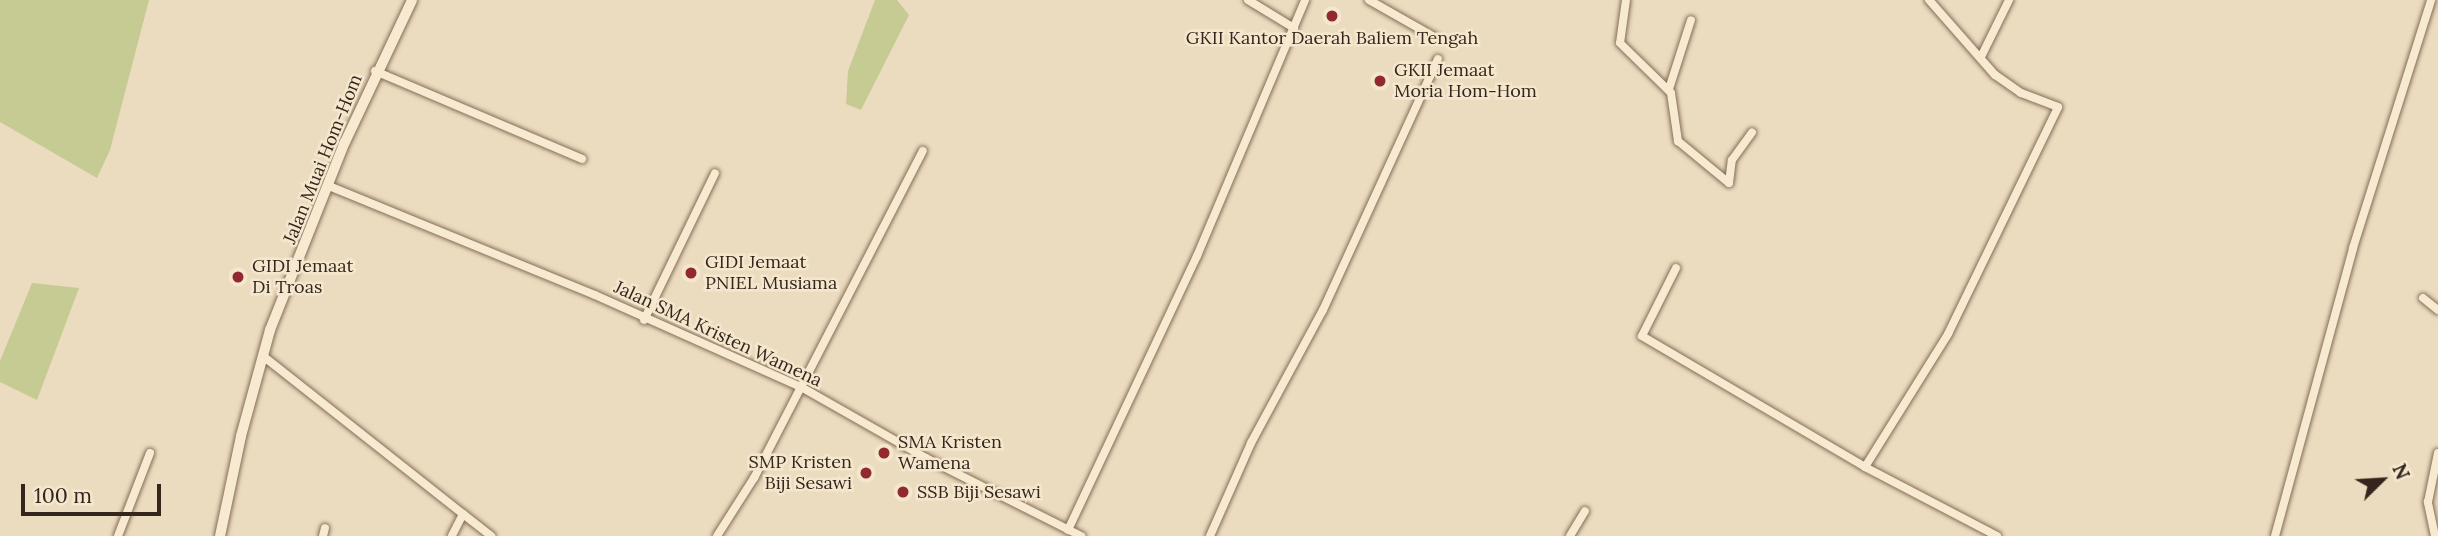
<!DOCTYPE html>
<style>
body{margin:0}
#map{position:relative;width:2438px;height:536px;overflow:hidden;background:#ecdcbf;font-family:Lora,serif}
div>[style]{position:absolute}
.green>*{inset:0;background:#c6ca93}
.roads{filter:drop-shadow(0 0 2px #846d58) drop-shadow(0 0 2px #846d58)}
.minor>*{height:8px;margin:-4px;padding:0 4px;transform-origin:4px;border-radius:4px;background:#f8ead1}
.tertiary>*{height:10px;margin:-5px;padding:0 5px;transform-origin:5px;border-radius:5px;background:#f8ead1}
.dots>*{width:19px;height:19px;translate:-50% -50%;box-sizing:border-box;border:4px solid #f4e7ce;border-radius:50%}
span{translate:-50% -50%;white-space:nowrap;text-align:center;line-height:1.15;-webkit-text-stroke:5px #f4e7ce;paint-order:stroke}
.poi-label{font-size:18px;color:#34261c}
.left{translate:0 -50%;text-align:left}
.right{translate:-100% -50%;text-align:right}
.street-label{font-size:18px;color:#34261c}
.north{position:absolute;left:2347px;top:445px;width:70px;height:70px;-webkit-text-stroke:5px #f4e7ce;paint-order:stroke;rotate:66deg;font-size:19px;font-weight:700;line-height:28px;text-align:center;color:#34261c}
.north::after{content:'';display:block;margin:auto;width:24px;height:32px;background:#34261c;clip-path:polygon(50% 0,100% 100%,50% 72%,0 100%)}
.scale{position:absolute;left:21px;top:484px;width:140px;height:32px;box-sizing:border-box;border:4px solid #34261c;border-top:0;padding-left:9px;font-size:21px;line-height:24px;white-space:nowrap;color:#34261c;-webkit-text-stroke:5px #f4e7ce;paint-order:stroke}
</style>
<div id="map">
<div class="green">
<i style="clip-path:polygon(0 0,149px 0,110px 150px,97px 178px,0 122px)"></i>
<i style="clip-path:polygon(875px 0,897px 0,909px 15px,861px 110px,846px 104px,848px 71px)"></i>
<i style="clip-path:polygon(32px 283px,79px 288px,37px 400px,0 382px,0 361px)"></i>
</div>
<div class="roads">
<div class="minor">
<i style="left:1248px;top:0;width:54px;rotate:31.3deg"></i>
<i style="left:1369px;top:0;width:77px;rotate:29.6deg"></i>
<i style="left:1626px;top:0;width:43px;rotate:97.9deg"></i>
<i style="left:1620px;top:43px;width:71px;rotate:44.4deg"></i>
<i style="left:1671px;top:93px;width:49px;rotate:81.7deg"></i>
<i style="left:1678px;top:141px;width:66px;rotate:39.5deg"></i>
<i style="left:1981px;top:57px;width:64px;rotate:-63.8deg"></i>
<i style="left:375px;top:71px;width:225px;rotate:23deg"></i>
<i style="left:1669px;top:89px;width:72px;rotate:-72.3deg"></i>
<i style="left:1729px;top:183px;width:23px;rotate:-83deg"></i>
<i style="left:1732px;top:160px;width:34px;rotate:-54deg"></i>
<i style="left:329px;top:186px;width:287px;rotate:22.3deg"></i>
<i style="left:595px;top:295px;width:226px;rotate:24.1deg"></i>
<i style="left:801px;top:387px;width:144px;rotate:29.6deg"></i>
<i style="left:926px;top:458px;width:174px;rotate:26.7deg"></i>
<i style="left:1676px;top:268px;width:76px;rotate:116.6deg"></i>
<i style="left:1642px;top:336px;width:259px;rotate:30.4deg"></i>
<i style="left:1865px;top:467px;width:149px;rotate:27.6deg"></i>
<i style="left:2423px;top:298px;width:19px;rotate:39deg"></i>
<i style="left:644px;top:320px;width:163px;rotate:-64.2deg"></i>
<i style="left:263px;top:356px;width:255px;rotate:38.3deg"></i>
<i style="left:463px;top:514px;width:25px;rotate:117deg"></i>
<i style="left:1865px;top:467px;width:157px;rotate:-58deg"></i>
<i style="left:1948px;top:334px;width:252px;rotate:-64.1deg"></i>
<i style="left:2058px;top:107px;width:40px;rotate:-159deg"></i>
<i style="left:2021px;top:93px;width:32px;rotate:-145deg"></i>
<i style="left:1995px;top:75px;width:100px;rotate:-131.3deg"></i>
<i style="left:463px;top:514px;width:36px;rotate:38deg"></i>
<i style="left:1068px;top:530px;width:303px;rotate:-64.8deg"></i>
<i style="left:1197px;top:256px;width:278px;rotate:-67.1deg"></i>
<i style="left:118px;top:536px;width:89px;rotate:-68.9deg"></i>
<i style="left:323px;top:536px;width:8px;rotate:-76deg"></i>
<i style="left:717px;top:536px;width:69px;rotate:-57.5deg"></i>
<i style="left:754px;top:478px;width:368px;rotate:-62.7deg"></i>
<i style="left:1210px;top:536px;width:102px;rotate:-66.2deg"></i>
<i style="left:1251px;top:443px;width:151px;rotate:-61.6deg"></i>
<i style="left:1323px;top:310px;width:276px;rotate:-65.4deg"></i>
<i style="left:1570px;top:536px;width:29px;rotate:-59deg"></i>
<i style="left:2275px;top:536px;width:298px;rotate:-74.8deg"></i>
<i style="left:2353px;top:248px;width:260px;rotate:-72.5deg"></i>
<i style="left:2435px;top:536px;width:35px;rotate:-102deg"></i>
<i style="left:2428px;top:502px;width:50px;rotate:-78.5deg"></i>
</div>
<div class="tertiary">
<i style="left:220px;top:536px;width:102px;rotate:-78.1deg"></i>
<i style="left:241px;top:436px;width:110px;rotate:-74.7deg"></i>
<i style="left:270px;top:330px;width:202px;rotate:-68.3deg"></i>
<i style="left:345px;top:142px;width:157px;rotate:-64.7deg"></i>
</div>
</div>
<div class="dots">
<i style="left:1332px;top:16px;background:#92292f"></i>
<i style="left:1380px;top:81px;background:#92292f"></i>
<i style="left:691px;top:273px;background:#92292f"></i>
<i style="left:238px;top:277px;background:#92292f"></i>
<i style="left:884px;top:453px;background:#92292f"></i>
<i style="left:866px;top:473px;background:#92292f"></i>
<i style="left:903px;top:492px;background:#92292f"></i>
</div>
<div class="poi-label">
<span style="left:1332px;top:38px">GKII Kantor Daerah Baliem Tengah</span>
<span class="left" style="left:1394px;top:81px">GKII Jemaat<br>Moria Hom-Hom</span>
<span class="left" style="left:705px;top:273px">GIDI Jemaat<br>PNIEL Musiama</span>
<span class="left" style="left:252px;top:277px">GIDI Jemaat<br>Di Troas</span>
<span class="left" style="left:898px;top:453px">SMA Kristen<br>Wamena</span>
<span class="right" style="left:852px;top:473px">SMP Kristen<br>Biji Sesawi</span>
<span class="left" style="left:917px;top:492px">SSB Biji Sesawi</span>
</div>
<div class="street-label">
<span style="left:323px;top:159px;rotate:-68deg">Jalan Muai Hom-Hom</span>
<span style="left:718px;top:334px;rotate:25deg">Jalan SMA Kristen Wamena</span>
</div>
<div class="north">N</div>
<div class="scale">100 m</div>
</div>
